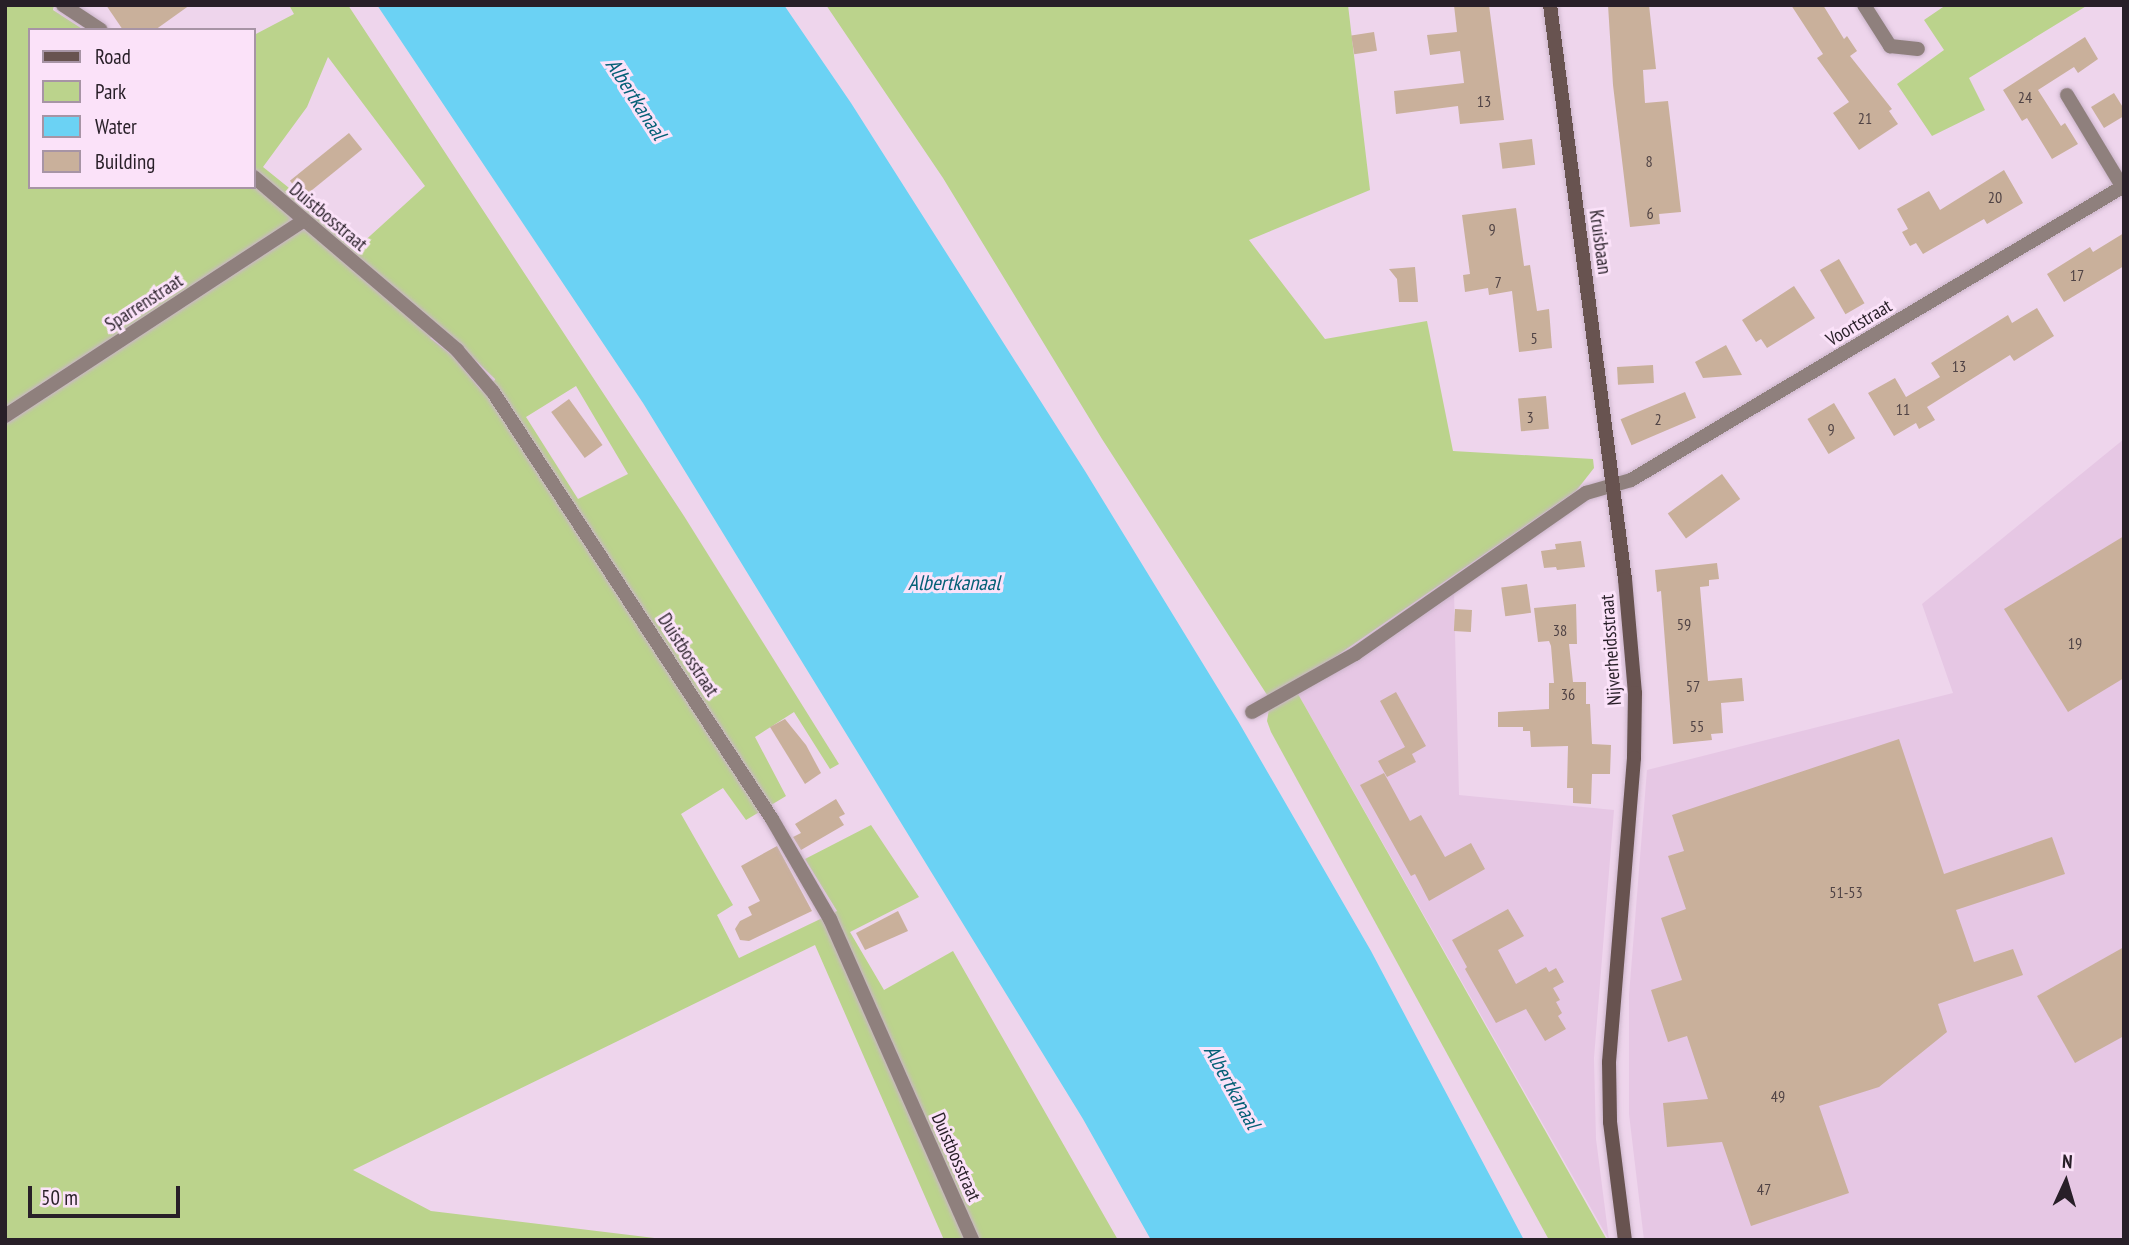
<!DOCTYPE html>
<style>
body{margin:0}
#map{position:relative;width:2129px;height:1245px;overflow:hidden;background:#eed5ec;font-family:"PT Sans Narrow",sans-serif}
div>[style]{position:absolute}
.built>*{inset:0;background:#e6c7e4}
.green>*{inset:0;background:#bbd38c}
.water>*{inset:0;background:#6bd2f4}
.building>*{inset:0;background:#c9b09b;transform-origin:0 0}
.roads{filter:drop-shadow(0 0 2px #cab4c9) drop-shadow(0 0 2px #cab4c9)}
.street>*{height:14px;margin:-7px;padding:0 7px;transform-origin:7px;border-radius:7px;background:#8f807d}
.secondary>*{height:14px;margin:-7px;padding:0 7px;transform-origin:7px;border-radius:7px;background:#685350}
span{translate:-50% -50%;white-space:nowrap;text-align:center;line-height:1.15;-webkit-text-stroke:6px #fbe2f9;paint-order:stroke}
.number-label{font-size:16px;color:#504345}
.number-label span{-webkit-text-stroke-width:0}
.street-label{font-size:19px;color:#281f28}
.water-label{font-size:21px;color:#056076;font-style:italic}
.frame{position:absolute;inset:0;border:7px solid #281f28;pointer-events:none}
.legend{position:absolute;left:28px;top:28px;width:228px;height:161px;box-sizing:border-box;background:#fbe2f9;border:2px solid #a794a5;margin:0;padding:9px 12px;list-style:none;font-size:21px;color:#281f28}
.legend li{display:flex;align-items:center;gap:14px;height:35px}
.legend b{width:35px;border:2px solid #a794a5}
.north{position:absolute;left:2031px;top:1147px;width:70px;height:70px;-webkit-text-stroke:5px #fbe2f9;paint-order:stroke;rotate:4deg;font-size:19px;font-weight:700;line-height:28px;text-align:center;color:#281f28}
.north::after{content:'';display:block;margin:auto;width:24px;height:32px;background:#281f28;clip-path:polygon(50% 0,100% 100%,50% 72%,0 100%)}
.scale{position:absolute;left:28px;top:1186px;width:152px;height:32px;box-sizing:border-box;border:4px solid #281f28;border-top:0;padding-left:9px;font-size:21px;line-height:24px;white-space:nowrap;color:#281f28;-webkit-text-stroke:5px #fbe2f9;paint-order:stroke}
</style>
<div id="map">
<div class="built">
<i style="clip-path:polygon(2124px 439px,2124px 1240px,1644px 1240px,1629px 1114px,1629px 995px,1647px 770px,1953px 693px,1922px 604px)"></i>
<i style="clip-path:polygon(1454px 592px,1459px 795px,1614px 810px,1594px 1058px,1596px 1139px,1609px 1240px,1298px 694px)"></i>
</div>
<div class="green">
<i style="clip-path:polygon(evenodd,5px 5px,54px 5px,53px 10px,84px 30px,30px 30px,30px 187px,254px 187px,254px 35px,294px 14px,289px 5px,348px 5px,684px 516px,839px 764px,830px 769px,794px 712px,755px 737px,786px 796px,746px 820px,723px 788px,681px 814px,733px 905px,717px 915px,739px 958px,837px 911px,805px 859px,871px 825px,919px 897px,850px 932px,884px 990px,953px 951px,1118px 1240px,944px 1240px,815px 945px,353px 1170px,431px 1211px,671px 1240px,5px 1240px,5px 5px,328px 57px,425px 186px,360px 245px,263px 167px,307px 107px,328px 57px,5px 5px,442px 328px,495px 379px,495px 380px,481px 390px,453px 356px,430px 338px,442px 328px,5px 5px,576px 386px,628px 474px,578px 499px,526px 417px,576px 386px)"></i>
<i style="clip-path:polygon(826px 5px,1348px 5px,1370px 190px,1249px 240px,1325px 339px,1427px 321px,1453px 451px,1593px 459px,1594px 468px,1576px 491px,1271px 701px,1102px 439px,943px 178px)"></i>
<i style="clip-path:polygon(1946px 5px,2088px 5px,1969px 78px,1985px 110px,1932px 136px,1897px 84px,1944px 50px,1924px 20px)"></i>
<i style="clip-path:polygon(1298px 694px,1607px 1240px,1549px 1240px,1271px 732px,1267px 721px,1269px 709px)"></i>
</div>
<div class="water">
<i style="clip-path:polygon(377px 5px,784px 5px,851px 103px,1085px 471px,1238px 721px,1371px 951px,1524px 1240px,1151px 1240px,1083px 1119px,643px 403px)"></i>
</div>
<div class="building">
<i style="clip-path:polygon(106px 5px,190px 5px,155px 30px,123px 30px)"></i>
<i style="clip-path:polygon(1454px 5px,1489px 5px,1504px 120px,1460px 124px,1458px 106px,1396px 114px,1394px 91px,1464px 83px,1460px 51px,1430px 55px,1427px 35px,1457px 32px)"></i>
<i style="clip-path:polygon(1608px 5px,1649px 5px,1656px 69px,1643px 70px,1645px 103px,1668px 101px,1681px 212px,1659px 214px,1660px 224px,1630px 227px,1613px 85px)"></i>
<i style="clip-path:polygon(1791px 5px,1823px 5px,1844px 39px,1847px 36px,1857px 51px,1850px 56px,1892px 109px,1889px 111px,1898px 124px,1859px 150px,1833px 113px,1849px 102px,1817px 58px,1823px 54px)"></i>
<i style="left:1374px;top:32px;width:19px;height:23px;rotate:81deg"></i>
<i style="clip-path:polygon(2085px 37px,2098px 59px,2078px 73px,2074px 67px,2038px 90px,2061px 126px,2065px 123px,2078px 144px,2052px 159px,2027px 118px,2022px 121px,2003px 90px)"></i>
<i style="clip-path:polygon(2114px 93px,2124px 109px,2124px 116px,2104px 128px,2091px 107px)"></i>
<i style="left:349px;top:133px;width:21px;height:76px;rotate:51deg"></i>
<i style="left:1532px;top:139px;width:26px;height:33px;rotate:83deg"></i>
<i style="clip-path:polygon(2004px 170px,2023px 203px,1987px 224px,1984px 219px,1923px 254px,1916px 243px,1910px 246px,1902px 232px,1908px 229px,1897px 209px,1929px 191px,1940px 210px)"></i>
<i style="clip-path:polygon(1516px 208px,1524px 266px,1530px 265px,1537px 311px,1549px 309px,1552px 348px,1519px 352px,1512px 291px,1489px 295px,1488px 288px,1465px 292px,1463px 275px,1470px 274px,1462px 215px)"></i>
<i style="clip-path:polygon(2124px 233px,2124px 266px,2064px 302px,2047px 274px,2090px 247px,2093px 252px)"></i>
<i style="left:1839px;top:259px;width:51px;height:22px;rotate:60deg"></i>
<i style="clip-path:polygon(1415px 267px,1418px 302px,1399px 302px,1397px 279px,1389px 269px)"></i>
<i style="clip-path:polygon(1794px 286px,1815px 318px,1767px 348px,1761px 339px,1756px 342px,1742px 320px)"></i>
<i style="clip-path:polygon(2037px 308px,2054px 336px,2014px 361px,2010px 355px,1927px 407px,1935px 420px,1919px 429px,1916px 423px,1894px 436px,1868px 393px,1895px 378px,1906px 397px,1940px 377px,1931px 363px,2008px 315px,2012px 323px)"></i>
<i style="clip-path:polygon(1726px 345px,1742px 375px,1703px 378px,1695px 362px)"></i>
<i style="left:1653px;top:365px;width:18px;height:36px;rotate:87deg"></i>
<i style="left:1685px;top:392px;width:28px;height:70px;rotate:67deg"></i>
<i style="left:1546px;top:396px;width:33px;height:28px;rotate:85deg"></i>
<i style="left:569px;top:399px;width:57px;height:22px;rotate:54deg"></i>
<i style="left:1834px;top:403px;width:41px;height:31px;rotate:59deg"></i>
<i style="left:1722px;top:474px;width:31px;height:67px;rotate:54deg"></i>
<i style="clip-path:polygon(2124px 536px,2124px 678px,2068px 712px,2004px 609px)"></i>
<i style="clip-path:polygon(1581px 541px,1585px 567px,1557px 570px,1556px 567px,1544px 568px,1541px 551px,1556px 549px,1555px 544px)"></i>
<i style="clip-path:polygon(1717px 563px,1719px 579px,1709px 580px,1709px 586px,1700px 587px,1708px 681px,1742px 678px,1744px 701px,1721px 703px,1723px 733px,1711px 734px,1712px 740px,1673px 744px,1661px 591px,1657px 592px,1655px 570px)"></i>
<i style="left:1527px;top:584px;width:29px;height:26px;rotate:82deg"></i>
<i style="clip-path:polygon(1576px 604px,1577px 644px,1569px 644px,1573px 682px,1586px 682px,1586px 704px,1590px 704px,1592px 744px,1611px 745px,1610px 774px,1592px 774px,1591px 804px,1573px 803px,1573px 788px,1567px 788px,1568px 746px,1531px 747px,1530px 731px,1523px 731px,1523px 727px,1498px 727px,1498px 712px,1549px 709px,1549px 683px,1554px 683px,1551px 646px,1549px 641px,1538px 642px,1534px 608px)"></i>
<i style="left:1472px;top:610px;width:22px;height:17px;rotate:93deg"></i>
<i style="clip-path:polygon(1396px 692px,1426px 746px,1412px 754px,1416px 762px,1387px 777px,1378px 761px,1405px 747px,1380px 701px)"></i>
<i style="clip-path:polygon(785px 719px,806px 745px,821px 773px,805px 784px,770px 727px)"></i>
<i style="clip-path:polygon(1899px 739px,1944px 874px,2052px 837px,2065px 874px,1956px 910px,1974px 962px,2013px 949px,2023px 975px,1938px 1004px,1947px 1032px,1879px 1087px,1819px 1106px,1849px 1193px,1751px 1226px,1722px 1142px,1667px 1147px,1663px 1103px,1708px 1099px,1687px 1036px,1668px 1042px,1651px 990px,1682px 980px,1661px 918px,1686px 909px,1668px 856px,1684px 851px,1672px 815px)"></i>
<i style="clip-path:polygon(1384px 773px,1410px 821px,1421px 815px,1445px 857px,1471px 843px,1485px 869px,1429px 901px,1415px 874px,1411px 876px,1360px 785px)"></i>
<i style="clip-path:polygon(836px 799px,845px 814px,839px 817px,844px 825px,801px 850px,793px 837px,801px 833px,795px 824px)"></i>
<i style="clip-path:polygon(777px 846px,812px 911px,749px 941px,740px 940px,735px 929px,740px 921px,752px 915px,748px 907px,760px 901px,741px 866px)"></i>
<i style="clip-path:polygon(1508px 909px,1524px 936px,1498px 950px,1516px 984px,1546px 967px,1549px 972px,1556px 968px,1564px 982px,1553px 988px,1560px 1000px,1556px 1002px,1562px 1013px,1558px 1016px,1566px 1029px,1545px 1041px,1526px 1009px,1496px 1023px,1465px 969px,1467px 967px,1452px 940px)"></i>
<i style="clip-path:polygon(898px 911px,908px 931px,865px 950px,856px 933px)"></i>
<i style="clip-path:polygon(2124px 947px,2124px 1036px,2075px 1063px,2037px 996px)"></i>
</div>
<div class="roads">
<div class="street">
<i style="left:63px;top:5px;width:45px;rotate:33.3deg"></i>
<i style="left:1864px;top:5px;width:49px;rotate:57.6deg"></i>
<i style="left:1890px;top:46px;width:28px;rotate:6deg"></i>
<i style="left:2067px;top:95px;width:106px;rotate:58.9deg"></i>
<i style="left:254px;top:177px;width:267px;rotate:40.4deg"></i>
<i style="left:457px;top:350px;width:55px;rotate:49.4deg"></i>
<i style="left:493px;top:392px;width:510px;rotate:56.84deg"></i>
<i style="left:772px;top:819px;width:116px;rotate:59.9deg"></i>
<i style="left:830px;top:919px;width:351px;rotate:66.1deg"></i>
<i style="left:5px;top:416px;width:356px;rotate:-33.2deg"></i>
<i style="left:1252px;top:712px;width:118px;rotate:-29.4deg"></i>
<i style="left:1355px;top:654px;width:282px;rotate:-34.9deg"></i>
<i style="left:1586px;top:493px;width:47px;rotate:-16.1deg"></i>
<i style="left:1631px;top:480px;width:574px;rotate:-30.81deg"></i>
</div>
<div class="secondary">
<i style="left:1550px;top:5px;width:579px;rotate:82.56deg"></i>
<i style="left:1625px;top:579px;width:114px;rotate:85deg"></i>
<i style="left:1635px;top:693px;width:65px;rotate:90.9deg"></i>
<i style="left:1634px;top:758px;width:305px;rotate:94.7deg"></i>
<i style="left:1609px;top:1062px;width:60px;rotate:89deg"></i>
<i style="left:1610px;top:1122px;width:119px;rotate:82.8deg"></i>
</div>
</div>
<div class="number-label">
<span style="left:2025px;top:97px">24</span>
<span style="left:1484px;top:101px">13</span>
<span style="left:1865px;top:118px">21</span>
<span style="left:1649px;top:161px">8</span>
<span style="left:1995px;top:197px">20</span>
<span style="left:1650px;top:213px">6</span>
<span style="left:1492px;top:229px">9</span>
<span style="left:2077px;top:275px">17</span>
<span style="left:1498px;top:282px">7</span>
<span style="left:1534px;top:338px">5</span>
<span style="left:1959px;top:366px">13</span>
<span style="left:1903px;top:409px">11</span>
<span style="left:1530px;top:417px">3</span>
<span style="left:1658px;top:419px">2</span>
<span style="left:1831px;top:429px">9</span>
<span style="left:1684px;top:624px">59</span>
<span style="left:1560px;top:630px">38</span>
<span style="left:2075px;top:643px">19</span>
<span style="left:1693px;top:686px">57</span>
<span style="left:1568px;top:694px">36</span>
<span style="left:1697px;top:726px">55</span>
<span style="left:1846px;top:892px">51-53</span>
<span style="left:1778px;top:1096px">49</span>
<span style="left:1764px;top:1189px">47</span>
</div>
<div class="street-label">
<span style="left:328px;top:217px;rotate:40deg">Duistbosstraat</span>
<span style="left:1600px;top:242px;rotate:82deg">Kruisbaan</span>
<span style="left:144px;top:303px;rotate:-33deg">Sparrenstraat</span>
<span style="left:1859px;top:323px;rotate:-31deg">Voortstraat</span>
<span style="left:1611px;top:650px;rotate:-94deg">Nijverheidsstraat</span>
<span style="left:688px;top:655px;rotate:57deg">Duistbosstraat</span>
<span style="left:956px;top:1157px;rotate:66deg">Duistbosstraat</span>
</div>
<div class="water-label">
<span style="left:636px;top:99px;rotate:57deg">Albertkanaal</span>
<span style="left:954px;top:583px">Albertkanaal</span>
<span style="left:1232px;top:1087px;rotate:61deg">Albertkanaal</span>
</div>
<div class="frame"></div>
<ul class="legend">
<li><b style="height:9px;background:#685350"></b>Road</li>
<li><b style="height:19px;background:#bbd38c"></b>Park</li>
<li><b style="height:19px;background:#6bd2f4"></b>Water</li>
<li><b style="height:19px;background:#c9b09b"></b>Building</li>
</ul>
<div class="north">N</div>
<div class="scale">50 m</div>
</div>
